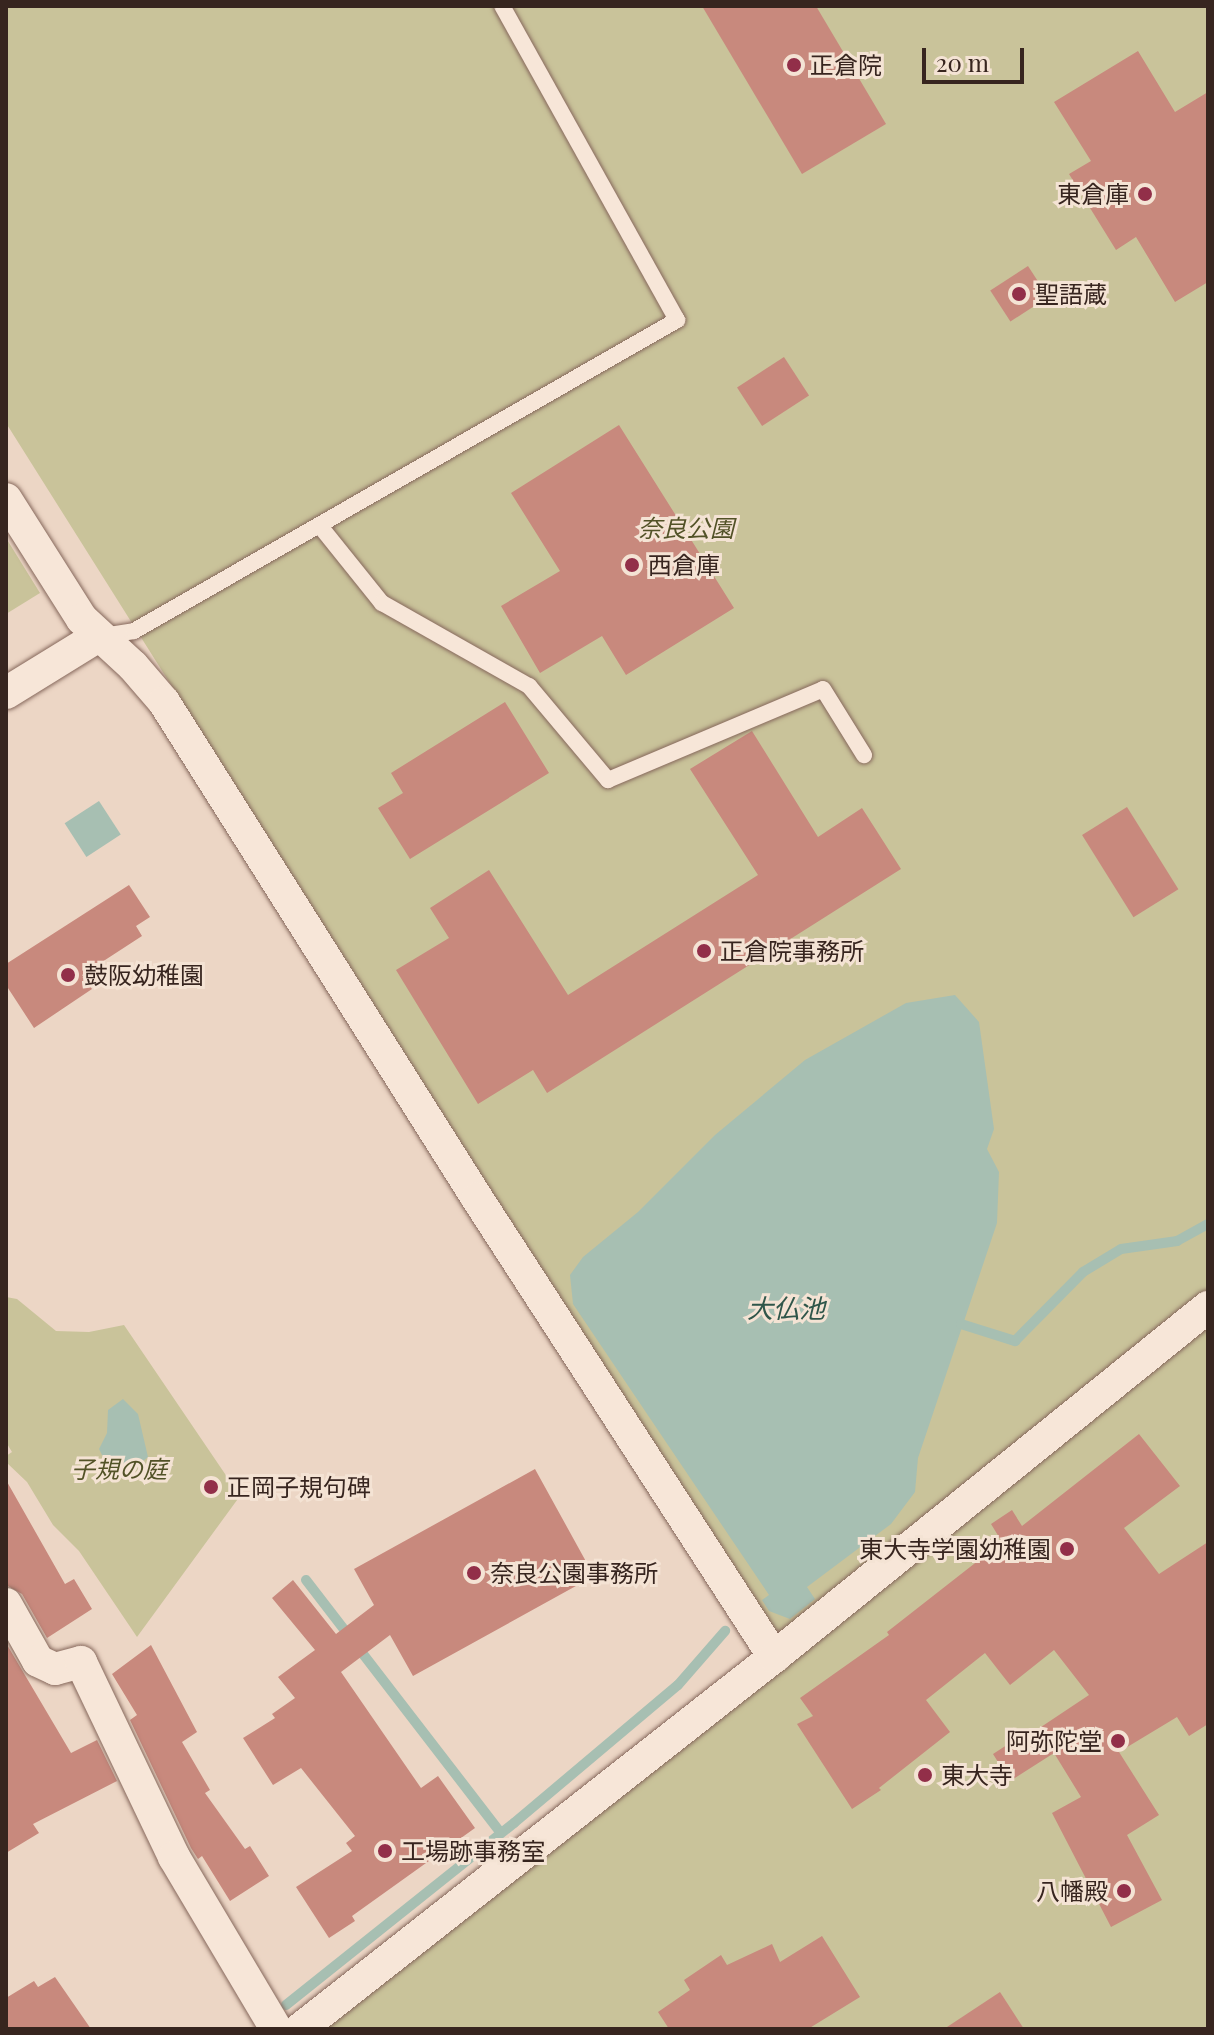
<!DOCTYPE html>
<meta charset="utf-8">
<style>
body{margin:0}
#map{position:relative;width:1214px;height:2035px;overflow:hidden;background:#ecd6c5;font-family:"Playfair Display","Noto Sans JP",serif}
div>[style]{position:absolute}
.green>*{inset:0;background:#c9c39a}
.water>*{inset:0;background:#a7bfb2;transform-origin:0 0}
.stream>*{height:10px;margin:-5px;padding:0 5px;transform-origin:5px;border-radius:5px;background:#a7bfb2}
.building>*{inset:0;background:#c8897d;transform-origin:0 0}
.roads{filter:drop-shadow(0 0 2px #86685c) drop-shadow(0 0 2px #86685c)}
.service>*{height:16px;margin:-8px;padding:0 8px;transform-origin:8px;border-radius:8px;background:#f7e6d8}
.minor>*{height:32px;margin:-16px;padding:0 16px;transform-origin:16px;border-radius:16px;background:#f7e6d8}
.dots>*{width:22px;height:22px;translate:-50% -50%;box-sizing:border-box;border:4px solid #f4e3d4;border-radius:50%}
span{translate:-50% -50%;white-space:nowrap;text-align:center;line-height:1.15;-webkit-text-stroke:6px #f4e3d4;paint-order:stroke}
.poi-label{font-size:24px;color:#37251f}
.left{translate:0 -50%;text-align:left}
.right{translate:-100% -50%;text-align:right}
.park-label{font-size:24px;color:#525227;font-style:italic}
.water-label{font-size:26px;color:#2f564a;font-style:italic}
.frame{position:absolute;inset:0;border:8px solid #37251f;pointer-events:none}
.scale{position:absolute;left:922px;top:48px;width:102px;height:36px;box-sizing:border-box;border:4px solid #37251f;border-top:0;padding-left:10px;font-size:24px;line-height:28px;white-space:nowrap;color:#37251f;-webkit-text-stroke:6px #f4e3d4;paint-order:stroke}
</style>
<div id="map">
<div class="green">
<i style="clip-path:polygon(6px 6px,1208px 6px,1208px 2029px,316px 2029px,793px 1658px,484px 1182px,6px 423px)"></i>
<i style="clip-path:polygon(6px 538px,40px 593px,6px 614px)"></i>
<i style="clip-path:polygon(6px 1297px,17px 1299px,56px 1331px,89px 1332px,124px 1325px,240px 1496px,137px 1637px,79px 1551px,53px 1525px,27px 1482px,6px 1462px,6px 1456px,12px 1452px,6px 1442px)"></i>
</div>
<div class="water">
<i style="left:99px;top:801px;width:40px;height:41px;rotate:57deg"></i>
<i style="clip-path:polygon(955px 995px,979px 1022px,994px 1129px,987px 1149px,999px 1172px,997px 1223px,918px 1458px,915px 1492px,891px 1524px,807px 1587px,815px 1599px,790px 1619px,769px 1611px,762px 1600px,769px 1595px,573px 1304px,570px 1275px,583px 1257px,638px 1212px,715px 1135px,805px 1060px,906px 1003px)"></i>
<i style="clip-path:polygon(123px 1399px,138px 1414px,148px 1457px,137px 1466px,107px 1465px,99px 1449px,107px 1433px,108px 1410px)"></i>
</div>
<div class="stream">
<i style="left:961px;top:1324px;width:57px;rotate:17.5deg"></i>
<i style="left:1015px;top:1341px;width:97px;rotate:-45.4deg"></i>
<i style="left:1083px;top:1272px;width:44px;rotate:-31.2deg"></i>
<i style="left:1121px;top:1249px;width:57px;rotate:-8.1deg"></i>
<i style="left:1177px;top:1241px;width:35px;rotate:-29deg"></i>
<i style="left:306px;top:1580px;width:319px;rotate:52.4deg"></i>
<i style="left:286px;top:2005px;width:292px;rotate:-38.6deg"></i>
<i style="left:514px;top:1823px;width:214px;rotate:-40.1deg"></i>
<i style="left:678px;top:1685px;width:72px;rotate:-49deg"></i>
</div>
<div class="building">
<i style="clip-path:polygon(702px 6px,816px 6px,886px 124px,802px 174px)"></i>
<i style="clip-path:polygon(1138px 51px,1175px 112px,1208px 92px,1208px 282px,1175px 302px,1136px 237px,1116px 250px,1069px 174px,1091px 161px,1054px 102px)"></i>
<i style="left:1028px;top:266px;width:37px;height:45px;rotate:57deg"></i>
<i style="left:784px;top:357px;width:46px;height:56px;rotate:57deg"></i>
<i style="clip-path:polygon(619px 425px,734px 608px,626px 675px,602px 636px,540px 673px,501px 606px,560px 571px,511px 493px)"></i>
<i style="clip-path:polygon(505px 702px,549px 773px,410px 859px,378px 808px,403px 793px,391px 773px)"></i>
<i style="clip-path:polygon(752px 731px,818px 837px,862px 808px,901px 869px,547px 1093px,533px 1070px,478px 1104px,396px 970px,449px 938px,430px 908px,489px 870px,568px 995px,758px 875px,690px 769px)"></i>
<i style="left:1127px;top:807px;width:97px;height:53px;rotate:58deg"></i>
<i style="clip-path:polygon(129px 885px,150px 917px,136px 926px,142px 936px,82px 975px,92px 989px,34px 1028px,6px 985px,6px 964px)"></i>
<i style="clip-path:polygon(1139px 1434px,1180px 1486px,1124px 1528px,1159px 1574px,1208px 1542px,1208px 1724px,1189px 1736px,1177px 1717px,1119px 1752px,1159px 1815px,1127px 1835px,1162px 1900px,1111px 1927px,1052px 1813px,1081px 1797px,1054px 1753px,1010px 1781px,993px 1754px,1033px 1728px,1035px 1731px,1089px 1695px,1054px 1650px,1010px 1685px,985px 1653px,926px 1700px,950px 1732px,879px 1788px,881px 1790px,852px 1809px,797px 1724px,813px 1716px,800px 1698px,889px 1635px,887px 1632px,1002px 1542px,991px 1524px,1012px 1510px,1022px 1526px)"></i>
<i style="clip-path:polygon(535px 1469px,594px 1576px,413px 1676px,390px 1635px,341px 1672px,421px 1788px,438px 1776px,475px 1828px,352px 1916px,355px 1921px,329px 1938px,296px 1887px,352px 1851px,346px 1843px,355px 1836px,301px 1768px,273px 1785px,243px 1738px,275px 1718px,272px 1714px,295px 1698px,278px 1677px,315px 1650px,272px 1598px,293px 1580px,336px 1634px,374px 1605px,354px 1569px)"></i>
<i style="clip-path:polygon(6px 1480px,65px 1584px,74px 1579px,92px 1609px,47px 1638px,22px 1594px,6px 1585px)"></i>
<i style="clip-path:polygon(6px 1643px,71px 1753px,97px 1740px,117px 1781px,33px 1824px,39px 1833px,6px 1853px)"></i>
<i style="clip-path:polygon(151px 1645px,197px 1732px,182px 1742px,210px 1790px,205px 1793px,245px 1849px,250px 1846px,269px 1876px,230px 1901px,202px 1856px,198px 1859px,191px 1848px,130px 1720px,137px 1715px,112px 1674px)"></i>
<i style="clip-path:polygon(822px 1936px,860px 1997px,808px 2029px,669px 2029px,658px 2012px,690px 1990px,684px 1980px,721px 1955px,727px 1965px,772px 1944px,780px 1962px)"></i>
<i style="clip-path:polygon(55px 1977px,91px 2029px,6px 2029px,6px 1998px,34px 1981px,38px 1987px)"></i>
<i style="clip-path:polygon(1000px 1992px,1024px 2029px,944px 2029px)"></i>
</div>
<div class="roads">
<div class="service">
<i style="left:320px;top:526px;width:99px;rotate:51.2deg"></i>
<i style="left:382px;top:603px;width:169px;rotate:29.5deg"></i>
<i style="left:529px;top:686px;width:123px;rotate:50deg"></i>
<i style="left:608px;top:780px;width:233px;rotate:-22.9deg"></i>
<i style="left:823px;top:689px;width:78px;rotate:58.2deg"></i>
<i style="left:103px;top:636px;width:31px;rotate:-9deg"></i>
<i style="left:134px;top:631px;width:626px;rotate:-29.8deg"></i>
<i style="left:677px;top:320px;width:359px;rotate:-119.1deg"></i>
</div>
<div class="minor">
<i style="left:6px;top:499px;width:142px;rotate:57.7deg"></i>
<i style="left:82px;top:619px;width:69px;rotate:42.7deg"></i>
<i style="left:133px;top:666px;width:48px;rotate:49.3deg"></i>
<i style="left:164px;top:702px;width:587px;rotate:57.75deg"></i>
<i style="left:477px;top:1198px;width:547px;rotate:57.09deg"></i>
<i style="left:774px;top:1657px;width:603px;rotate:141.87deg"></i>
<i style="left:6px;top:693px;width:107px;rotate:-31.6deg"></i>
<i style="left:6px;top:1604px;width:65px;rotate:60.7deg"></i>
<i style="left:38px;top:1661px;width:19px;rotate:25deg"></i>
<i style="left:55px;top:1669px;width:27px;rotate:-15deg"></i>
<i style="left:81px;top:1662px;width:216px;rotate:64.5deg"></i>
<i style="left:174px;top:1857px;width:200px;rotate:59.3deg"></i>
<i style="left:774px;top:1657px;width:558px;rotate:-38.88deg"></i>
</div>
</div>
<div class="dots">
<i style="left:794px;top:65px;background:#922f49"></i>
<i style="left:1145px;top:194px;background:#922f49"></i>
<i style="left:1019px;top:294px;background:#922f49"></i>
<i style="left:632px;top:565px;background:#922f49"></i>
<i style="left:704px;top:951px;background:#922f49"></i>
<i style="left:68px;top:975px;background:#922f49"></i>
<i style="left:211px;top:1487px;background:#922f49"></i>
<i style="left:1067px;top:1549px;background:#922f49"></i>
<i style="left:474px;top:1573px;background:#922f49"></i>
<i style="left:1118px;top:1741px;background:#922f49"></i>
<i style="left:925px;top:1775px;background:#922f49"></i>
<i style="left:385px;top:1851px;background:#922f49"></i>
<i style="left:1124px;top:1891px;background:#922f49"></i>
</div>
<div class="poi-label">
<span class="left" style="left:810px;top:65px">正倉院</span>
<span class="right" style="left:1129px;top:194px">東倉庫</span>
<span class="left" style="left:1035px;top:294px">聖語蔵</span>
<span class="left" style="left:648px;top:565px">西倉庫</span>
<span class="left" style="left:720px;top:951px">正倉院事務所</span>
<span class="left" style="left:84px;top:975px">鼓阪幼稚園</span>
<span class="left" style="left:227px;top:1487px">正岡子規句碑</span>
<span class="right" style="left:1051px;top:1549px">東大寺学園幼稚園</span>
<span class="left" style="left:490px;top:1573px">奈良公園事務所</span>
<span class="right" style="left:1102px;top:1741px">阿弥陀堂</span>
<span class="left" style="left:941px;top:1775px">東大寺</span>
<span class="left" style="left:401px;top:1851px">工場跡事務室</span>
<span class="right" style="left:1108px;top:1891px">八幡殿</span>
</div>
<div class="park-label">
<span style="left:686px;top:528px">奈良公園</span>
<span style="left:119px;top:1469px">子規の庭</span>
</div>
<div class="water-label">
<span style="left:786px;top:1308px">大仏池</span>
</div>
<div class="frame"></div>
<div class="scale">20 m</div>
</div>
